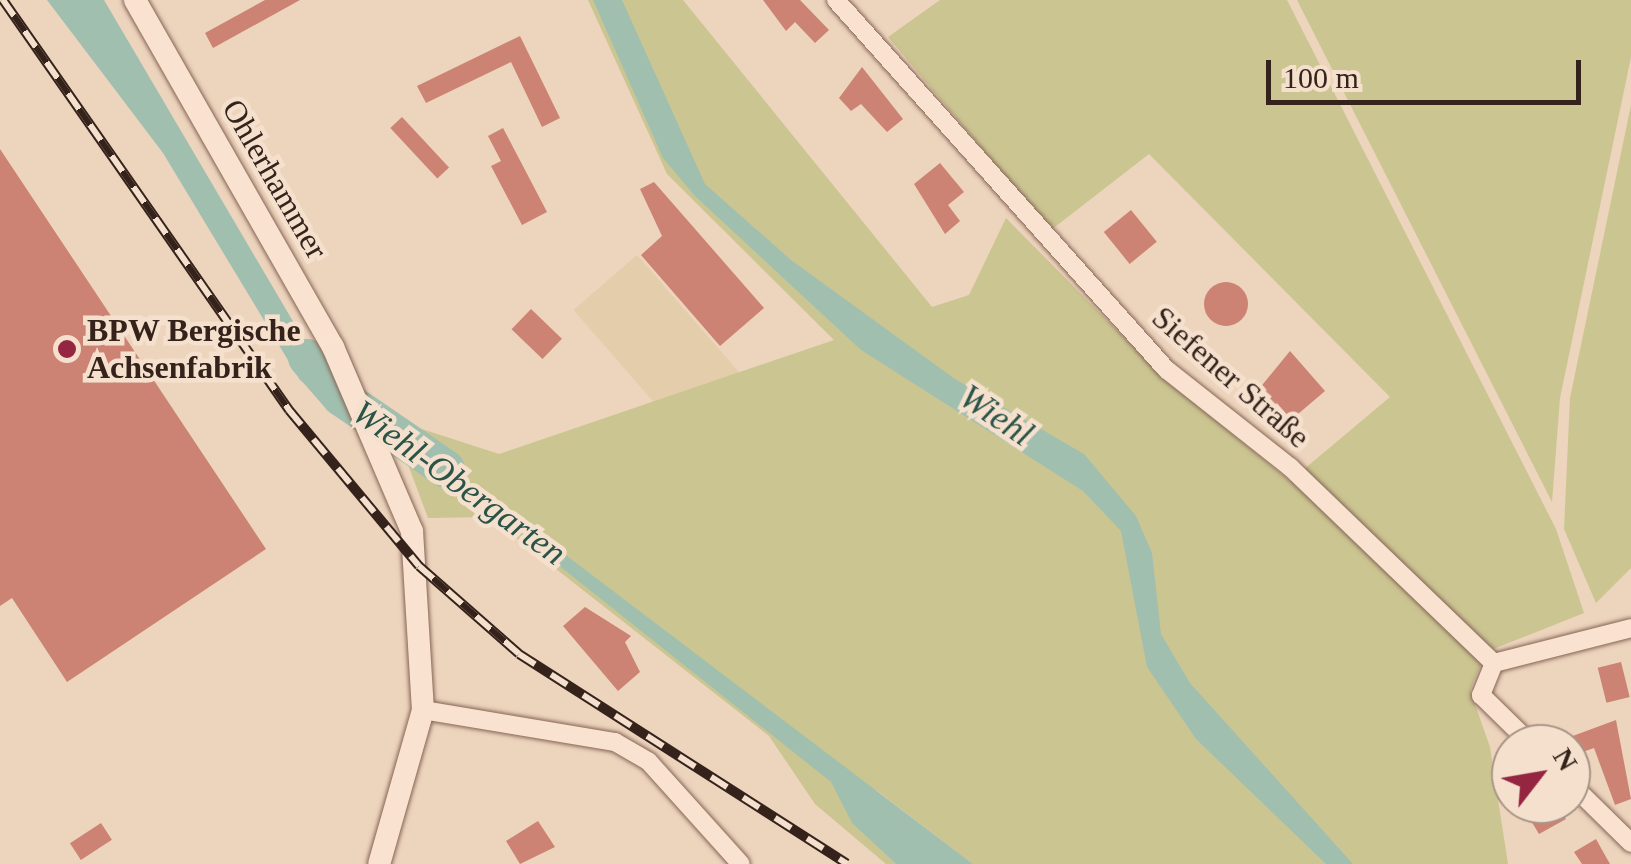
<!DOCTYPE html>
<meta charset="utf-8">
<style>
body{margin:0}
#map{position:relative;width:1631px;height:864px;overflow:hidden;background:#edd4bd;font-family:Georgia,serif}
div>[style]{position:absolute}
.farmland>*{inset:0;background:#e3cdab;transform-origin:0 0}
.green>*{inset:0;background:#cbc592}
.water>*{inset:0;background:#a1bfaf}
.river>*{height:38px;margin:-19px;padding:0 19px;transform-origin:19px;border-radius:19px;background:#a1bfaf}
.building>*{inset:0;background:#cc8373;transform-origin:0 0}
.round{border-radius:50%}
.roads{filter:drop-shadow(0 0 2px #856556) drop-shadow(0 0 2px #856556)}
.minor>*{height:18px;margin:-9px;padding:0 9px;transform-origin:9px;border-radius:9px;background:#f9e3d0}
.tertiary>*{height:22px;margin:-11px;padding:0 11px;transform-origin:11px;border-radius:11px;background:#f9e3d0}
.rail>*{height:10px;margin-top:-5px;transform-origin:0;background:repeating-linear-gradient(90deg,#f5e0cd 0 19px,#34221b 0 38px);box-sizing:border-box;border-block:2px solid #34221b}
.dots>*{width:28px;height:28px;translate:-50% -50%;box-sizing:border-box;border:5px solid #f5e0cd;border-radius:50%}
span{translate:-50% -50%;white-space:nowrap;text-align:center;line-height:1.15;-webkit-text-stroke:9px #f5e0cd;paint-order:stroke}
.street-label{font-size:32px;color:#34221b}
.poi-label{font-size:32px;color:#34221b;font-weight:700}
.left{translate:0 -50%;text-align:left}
.water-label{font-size:35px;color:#2a5448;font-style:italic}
.north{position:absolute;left:1491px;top:724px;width:100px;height:100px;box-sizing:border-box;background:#f5e0cd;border:2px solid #a89486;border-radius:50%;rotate:59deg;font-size:28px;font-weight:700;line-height:40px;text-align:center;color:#34221b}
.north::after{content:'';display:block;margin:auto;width:35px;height:45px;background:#942641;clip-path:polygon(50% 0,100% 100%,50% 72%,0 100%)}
.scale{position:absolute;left:1266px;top:60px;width:315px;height:45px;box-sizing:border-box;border:5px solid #34221b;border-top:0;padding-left:12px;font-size:30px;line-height:35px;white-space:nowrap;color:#34221b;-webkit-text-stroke:8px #f5e0cd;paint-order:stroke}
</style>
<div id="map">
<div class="farmland">
<i style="left:637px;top:255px;width:208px;height:84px;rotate:49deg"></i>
</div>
<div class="green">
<i style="clip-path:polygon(588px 0,683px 0,932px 307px,969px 295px,1006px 218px,1166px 380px,1290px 481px,1390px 397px,1149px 154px,1051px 230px,888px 37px,940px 0,1287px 0,1556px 529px,1584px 613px,1486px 652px,1470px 690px,1490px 747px,1508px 864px,973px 864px,876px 790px,853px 823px,896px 864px,886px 864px,815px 804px,769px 736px,490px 517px,428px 518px,391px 419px,499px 454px,834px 340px,667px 174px)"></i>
<i style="clip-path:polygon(1297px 0,1631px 0,1631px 57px,1560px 398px,1552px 502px)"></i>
<i style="clip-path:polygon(1631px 105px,1631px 568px,1596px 603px,1564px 529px,1570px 398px)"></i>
</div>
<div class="water">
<i style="clip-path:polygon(47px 0,104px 0,351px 420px,300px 380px,163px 153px)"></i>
<i style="clip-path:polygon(593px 0,622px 0,705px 184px,791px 260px,955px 379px,1084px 454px,1136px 516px,1152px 553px,1161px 634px,1190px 683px,1353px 864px,1326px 864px,1196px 739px,1147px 667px,1121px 531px,1083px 491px,861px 350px,695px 196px,663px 158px)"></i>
<i style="clip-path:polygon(391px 419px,418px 443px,973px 864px,896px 864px,852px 823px,831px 782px,503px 521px,407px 457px)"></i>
</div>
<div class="river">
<i style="left:307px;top:358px;width:52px;rotate:48.9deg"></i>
<i style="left:341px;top:397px;width:127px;rotate:34.4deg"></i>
</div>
<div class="building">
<i style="clip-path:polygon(265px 0,300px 0,213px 48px,205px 33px)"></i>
<i style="clip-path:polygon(763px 0,800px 0,829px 30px,815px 43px,795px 22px,786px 31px)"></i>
<i style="clip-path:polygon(520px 36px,560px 118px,542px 127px,511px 62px,426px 103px,417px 86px)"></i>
<i style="clip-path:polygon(862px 67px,903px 119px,887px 132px,861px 104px,851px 111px,839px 98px)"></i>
<i style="left:402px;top:117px;width:69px;height:16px;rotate:47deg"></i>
<i style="clip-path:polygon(503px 128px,547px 212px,522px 225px,491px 166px,501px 161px,488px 136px)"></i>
<i style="clip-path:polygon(0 149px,266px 549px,67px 682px,12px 598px,0 606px)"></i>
<i style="clip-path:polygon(940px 163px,964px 192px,948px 205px,960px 221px,945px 234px,914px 184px)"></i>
<i style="clip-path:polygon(654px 182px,764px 308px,720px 346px,641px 255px,662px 236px,640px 189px)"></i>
<i style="left:1131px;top:210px;width:41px;height:35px;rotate:51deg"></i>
<i class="round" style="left:1204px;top:282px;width:44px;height:44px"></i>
<i style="left:531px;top:309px;width:43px;height:28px;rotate:44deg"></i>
<i style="clip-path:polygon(1290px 351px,1325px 391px,1291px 420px,1277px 403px,1262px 417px,1249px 401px)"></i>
<i style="clip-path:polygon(585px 607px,631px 636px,625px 642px,640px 672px,618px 691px,563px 626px)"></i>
<i style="left:1621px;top:662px;width:36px;height:24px;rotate:76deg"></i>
<i style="clip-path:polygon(1616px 720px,1631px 799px,1615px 805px,1594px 748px,1577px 754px,1570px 737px)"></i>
<i style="clip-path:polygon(1521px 804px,1557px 804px,1566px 819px,1539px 834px)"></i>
<i style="clip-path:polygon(538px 821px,555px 847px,520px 864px,506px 841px)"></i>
<i style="left:101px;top:823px;width:20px;height:37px;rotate:57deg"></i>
<i style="clip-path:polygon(1596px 839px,1606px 857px,1610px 864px,1582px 864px,1574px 852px)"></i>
</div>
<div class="roads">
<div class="minor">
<i style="left:836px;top:0;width:496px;rotate:48.2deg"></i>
<i style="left:1167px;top:370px;width:157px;rotate:38.3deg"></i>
<i style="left:1290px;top:467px;width:283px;rotate:43.9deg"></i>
<i style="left:1494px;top:663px;width:141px;rotate:-14.3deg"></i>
<i style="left:1494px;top:663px;width:35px;rotate:112deg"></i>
<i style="left:1481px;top:695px;width:70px;rotate:44.4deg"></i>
<i style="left:423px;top:710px;width:195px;rotate:9.5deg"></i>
<i style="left:615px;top:742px;width:39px;rotate:30deg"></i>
<i style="left:649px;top:762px;width:137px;rotate:48deg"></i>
<i style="left:1571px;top:784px;width:84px;rotate:44.5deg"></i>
</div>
<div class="tertiary">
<i style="left:135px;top:0;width:400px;rotate:60.3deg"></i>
<i style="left:333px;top:347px;width:200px;rotate:66.8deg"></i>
<i style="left:412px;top:531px;width:179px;rotate:86.5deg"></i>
<i style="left:423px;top:710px;width:160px;rotate:105.9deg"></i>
</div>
</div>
<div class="rail">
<i style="left:3px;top:0;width:500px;rotate:55.1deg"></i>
<i style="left:289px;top:410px;width:203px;rotate:50.2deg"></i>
<i style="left:419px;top:566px;width:133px;rotate:41.3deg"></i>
<i style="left:519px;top:654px;width:389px;rotate:32.6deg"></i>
</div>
<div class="dots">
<i style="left:67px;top:349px;background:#942641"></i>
</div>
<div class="street-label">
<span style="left:275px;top:179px;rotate:60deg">Ohlerhammer</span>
<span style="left:1231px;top:377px;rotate:41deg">Siefener Straße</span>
</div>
<div class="poi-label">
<span class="left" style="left:87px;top:349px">BPW Bergische<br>Achsenfabrik</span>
</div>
<div class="water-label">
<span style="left:996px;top:416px;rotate:34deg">Wiehl</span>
<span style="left:459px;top:483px;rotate:36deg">Wiehl-Obergarten</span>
</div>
<div class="north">N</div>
<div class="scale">100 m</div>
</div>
